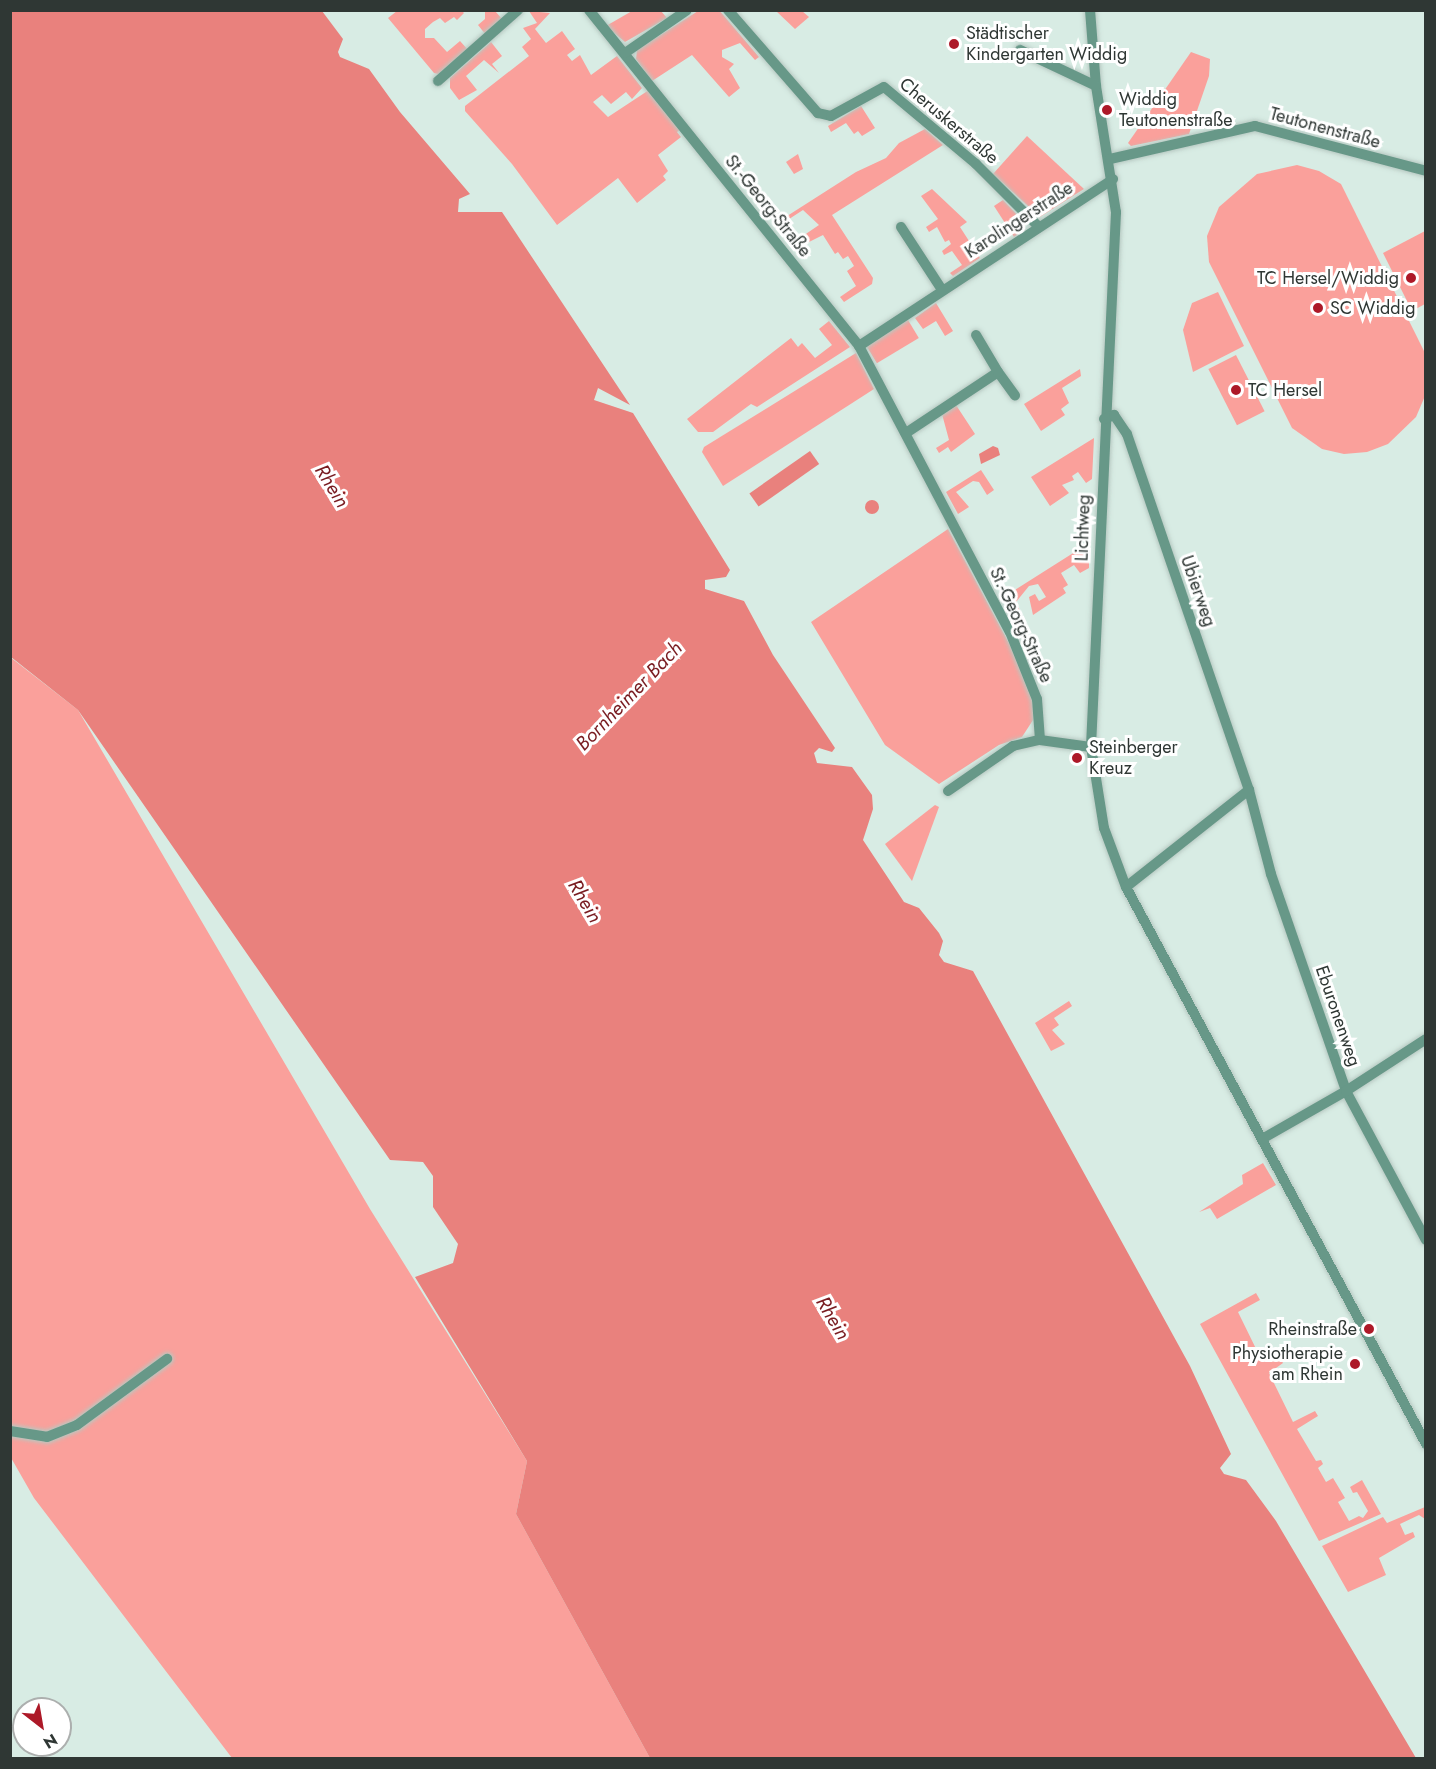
<!DOCTYPE html>
<meta charset="utf-8">
<style>
body{margin:0}
#map{position:relative;width:1436px;height:1769px;overflow:hidden;background:#d8ece4;font-family:Jost,sans-serif}
div>[style]{position:absolute}
.green>*{inset:0;background:#faa09b;transform-origin:0 0}
.water>*{inset:0;background:#e9817d;transform-origin:0 0}
.round{border-radius:50%}
.roads{filter:drop-shadow(0 0 2px #b6c8c1) drop-shadow(0 0 2px #b6c8c1)}
.minor>*{height:10px;margin:-5px;padding:0 5px;transform-origin:5px;border-radius:5px;background:#679888}
.dots>*{width:16px;height:16px;translate:-50% -50%;box-sizing:border-box;border:3px solid #fff;border-radius:50%}
span{translate:-50% -50%;white-space:nowrap;text-align:center;line-height:1.15;-webkit-text-stroke:6px #fff;paint-order:stroke}
.poi-label{font-size:18px;color:#2f3734}
.left{translate:0 -50%;text-align:left}
.right{translate:-100% -50%;text-align:right}
.street-label{font-size:18px;color:#2f3734}
.water-label{font-size:20px;color:#791c21;font-style:italic}
.frame{position:absolute;inset:0;border:12px solid #2f3734;pointer-events:none}
.north{position:absolute;left:12px;top:1697px;width:60px;height:60px;box-sizing:border-box;background:#fff;border:2px solid #acafae;border-radius:50%;rotate:149deg;font-size:16px;font-weight:700;line-height:24px;text-align:center;color:#2f3734}
.north::after{content:'';display:block;margin:auto;width:21px;height:27px;background:#ad1928;clip-path:polygon(50% 0,100% 100%,50% 72%,0 100%)}
</style>
<div id="map">
<div class="green">
<i style="clip-path:polygon(719px 10px,759px 57px,755px 60px,740px 43px,722px 50px,722px 57px,734px 64px,729px 69px,740px 88px,729px 97px,692px 55px,652px 81px,636px 59px,637px 50px,698px 11px)"></i>
<i style="clip-path:polygon(397px 11px,462px 11px,464px 13px,457px 20px,454px 17px,445px 23px,440px 18px,433px 22px,425px 29px,425px 38px,434px 38px,447px 52px,460px 41px,469px 51px,438px 74px,434px 73px,388px 18px)"></i>
<i style="clip-path:polygon(485px 11px,495px 11px,503px 20px,486px 35px,478px 25px,485px 19px)"></i>
<i style="clip-path:polygon(529px 11px,550px 13px,535px 29px,546px 43px,562px 31px,575px 49px,567px 55px,572px 61px,580px 55px,591px 75px,617px 56px,642px 88px,632px 99px,626px 92px,611px 104px,602px 95px,593px 102px,608px 117px,649px 90px,680px 130px,677px 132px,681px 137px,658px 155px,668px 171px,663px 176px,666px 180px,637px 203px,618px 178px,557px 225px,512px 164px,465px 111px,465px 106px,529px 56px,522px 47px,531px 39px,523px 28px,537px 23px)"></i>
<i style="clip-path:polygon(632px 11px,661px 11px,667px 18px,625px 42px,606px 26px)"></i>
<i style="clip-path:polygon(776px 11px,802px 11px,809px 17px,795px 29px)"></i>
<i style="clip-path:polygon(491px 42px,502px 56px,492px 64px,499px 73px,484px 60px,466px 76px,477px 90px,459px 100px,450px 88px,450px 78px)"></i>
<i style="clip-path:polygon(1191px 52px,1210px 59px,1209px 76px,1189px 134px,1131px 146px,1128px 143px)"></i>
<i style="clip-path:polygon(861px 106px,875px 128px,862px 136px,858px 131px,854px 134px,846px 123px,831px 132px,828px 126px)"></i>
<i style="clip-path:polygon(925px 129px,943px 145px,832px 215px,873px 278px,872px 284px,844px 302px,840px 297px,856px 286px,847px 271px,854px 266px,848px 256px,843px 259px,838px 252px,835px 254px,823px 235px,795px 249px,791px 244px,819px 225px,803px 210px,786px 221px,784px 218px,856px 172px,886px 158px,899px 143px)"></i>
<i style="clip-path:polygon(1027px 136px,1084px 189px,1040px 217px,993px 174px)"></i>
<i style="clip-path:polygon(798px 154px,803px 169px,794px 174px,786px 162px)"></i>
<i style="clip-path:polygon(1297px 165px,1319px 171px,1341px 184px,1425px 353px,1425px 396px,1416px 417px,1388px 444px,1367px 452px,1344px 454px,1322px 449px,1292px 428px,1209px 262px,1207px 236px,1219px 207px,1257px 174px)"></i>
<i style="clip-path:polygon(932px 189px,967px 222px,960px 227px,980px 258px,953px 276px,950px 273px,962px 265px,952px 251px,944px 255px,942px 251px,951px 244px,949px 240px,945px 242px,937px 227px,929px 232px,926px 227px,938px 219px,921px 196px)"></i>
<i style="clip-path:polygon(1003px 200px,1025px 223px,1025px 229px,1014px 237px,994px 206px)"></i>
<i style="clip-path:polygon(1425px 231px,1425px 304px,1412px 311px,1383px 253px)"></i>
<i style="clip-path:polygon(1218px 292px,1244px 346px,1193px 372px,1183px 330px,1192px 303px)"></i>
<i style="clip-path:polygon(936px 303px,953px 331px,945px 336px,936px 321px,923px 329px,915px 318px)"></i>
<i style="left:908px;top:320px;width:21px;height:49px;rotate:59deg"></i>
<i style="clip-path:polygon(829px 321px,850px 347px,757px 407px,751px 404px,713px 432px,698px 432px,687px 419px,791px 338px,798px 347px,802px 343px,815px 358px,832px 345px,819px 329px)"></i>
<i style="clip-path:polygon(856px 353px,874px 389px,723px 486px,702px 452px,704px 447px)"></i>
<i style="left:1236px;top:355px;width:63px;height:31px;rotate:63deg"></i>
<i style="clip-path:polygon(1080px 369px,1081px 376px,1062px 388px,1069px 403px,1061px 409px,1065px 415px,1041px 431px,1024px 404px)"></i>
<i style="clip-path:polygon(956px 405px,975px 434px,951px 452px,948px 447px,939px 453px,936px 448px,949px 440px,942px 414px)"></i>
<i style="clip-path:polygon(1094px 438px,1092px 479px,1086px 483px,1078px 472px,1072px 476px,1074px 480px,1062px 485px,1069px 493px,1050px 506px,1031px 477px)"></i>
<i style="clip-path:polygon(981px 470px,994px 490px,987px 495px,979px 482px,973px 481px,956px 492px,969px 507px,958px 514px,946px 492px)"></i>
<i style="clip-path:polygon(948px 529px,1021px 666px,1033px 703px,1033px 720px,1022px 737px,999px 745px,939px 784px,885px 745px,811px 622px)"></i>
<i style="clip-path:polygon(1089px 543px,1089px 568px,1080px 573px,1074px 565px,1061px 573px,1068px 585px,1063px 588px,1066px 593px,1033px 615px,1029px 597px,1035px 594px,1039px 601px,1046px 597px,1038px 584px,1029px 586px,1016px 602px,1020px 611px,1012px 615px,1002px 598px)"></i>
<i style="clip-path:polygon(10px 657px,78px 710px,370px 1209px,527px 1461px,516px 1514px,650px 1758px,232px 1758px,34px 1498px,10px 1456px)"></i>
<i style="clip-path:polygon(935px 805px,939px 807px,912px 881px,885px 844px)"></i>
<i style="clip-path:polygon(1069px 1001px,1072px 1006px,1054px 1018px,1059px 1025px,1052px 1030px,1065px 1044px,1051px 1051px,1035px 1023px)"></i>
<i style="clip-path:polygon(1263px 1163px,1276px 1185px,1217px 1219px,1210px 1208px,1199px 1212px,1243px 1184px,1242px 1175px)"></i>
<i style="clip-path:polygon(1256px 1293px,1260px 1300px,1238px 1312px,1262px 1361px,1278px 1355px,1283px 1363px,1269px 1373px,1293px 1422px,1315px 1411px,1318px 1416px,1297px 1429px,1316px 1461px,1321px 1460px,1323px 1464px,1318px 1468px,1326px 1482px,1333px 1478px,1345px 1498px,1338px 1502px,1349px 1521px,1359px 1516px,1363px 1518px,1368px 1511px,1357px 1492px,1353px 1493px,1350px 1487px,1362px 1480px,1381px 1514px,1319px 1541px,1200px 1324px)"></i>
<i style="clip-path:polygon(1425px 1507px,1425px 1519px,1419px 1515px,1400px 1524px,1405px 1535px,1413px 1532px,1415px 1537px,1379px 1558px,1386px 1575px,1348px 1592px,1322px 1546px,1383px 1517px,1387px 1523px)"></i>
</div>
<div class="water">
<i style="clip-path:polygon(10px 11px,322px 11px,343px 39px,338px 52px,340px 57px,369px 69px,400px 112px,470px 194px,459px 199px,458px 212px,502px 212px,630px 405px,598px 388px,594px 400px,633px 413px,730px 570px,726px 577px,705px 580px,705px 589px,744px 601px,773px 655px,835px 748px,832px 752px,819px 748px,814px 753px,817px 763px,852px 767px,872px 795px,873px 809px,863px 840px,904px 902px,919px 908px,939px 933px,943px 941px,939px 955px,944px 962px,973px 971px,1190px 1366px,1231px 1454px,1220px 1468px,1224px 1474px,1246px 1480px,1276px 1521px,1416px 1758px,650px 1758px,516px 1514px,527px 1461px,415px 1277px,453px 1263px,458px 1244px,433px 1207px,433px 1176px,423px 1162px,390px 1160px,78px 710px,11px 657px)"></i>
<i style="clip-path:polygon(993px 446px,998px 448px,1000px 455px,981px 464px,979px 454px)"></i>
<i style="left:810px;top:451px;width:16px;height:74px;rotate:55deg"></i>
<i class="round" style="left:865px;top:500px;width:14px;height:14px"></i>
</div>
<div class="roads">
<div class="minor">
<i style="left:589px;top:10px;width:431px;rotate:51.2deg"></i>
<i style="left:859px;top:346px;width:323px;rotate:62.2deg"></i>
<i style="left:1010px;top:632px;width:72px;rotate:68.1deg"></i>
<i style="left:1037px;top:699px;width:41px;rotate:85.8deg"></i>
<i style="left:1040px;top:740px;width:51px;rotate:7.8deg"></i>
<i style="left:728px;top:10px;width:137px;rotate:48.9deg"></i>
<i style="left:818px;top:113px;width:13px;rotate:13deg"></i>
<i style="left:831px;top:116px;width:60px;rotate:-28.7deg"></i>
<i style="left:884px;top:87px;width:120px;rotate:39.9deg"></i>
<i style="left:976px;top:164px;width:89px;rotate:45deg"></i>
<i style="left:1090px;top:10px;width:76px;rotate:85.5deg"></i>
<i style="left:1096px;top:86px;width:128px;rotate:81deg"></i>
<i style="left:1116px;top:212px;width:536px;rotate:92.68deg"></i>
<i style="left:1091px;top:747px;width:82px;rotate:80.9deg"></i>
<i style="left:1104px;top:828px;width:63px;rotate:69.6deg"></i>
<i style="left:1126px;top:887px;width:633px;rotate:61.69deg"></i>
<i style="left:1020px;top:50px;width:84px;rotate:25.3deg"></i>
<i style="left:625px;top:53px;width:75px;rotate:-34.7deg"></i>
<i style="left:438px;top:81px;width:107px;rotate:-41.6deg"></i>
<i style="left:1110px;top:159px;width:149px;rotate:-12.8deg"></i>
<i style="left:1255px;top:126px;width:177px;rotate:14.7deg"></i>
<i style="left:901px;top:227px;width:75px;rotate:56.9deg"></i>
<i style="left:859px;top:346px;width:304px;rotate:-33.3deg"></i>
<i style="left:998px;top:372px;width:29px;rotate:54deg"></i>
<i style="left:1104px;top:419px;width:11px;rotate:-22deg"></i>
<i style="left:1114px;top:415px;width:23px;rotate:56deg"></i>
<i style="left:1127px;top:434px;width:376px;rotate:71.1deg"></i>
<i style="left:1249px;top:790px;width:87px;rotate:75.3deg"></i>
<i style="left:1271px;top:874px;width:230px;rotate:70.9deg"></i>
<i style="left:1346px;top:1091px;width:169px;rotate:61.8deg"></i>
<i style="left:906px;top:433px;width:110px;rotate:-33.5deg"></i>
<i style="left:998px;top:372px;width:43px;rotate:-120.7deg"></i>
<i style="left:948px;top:791px;width:79px;rotate:-34.7deg"></i>
<i style="left:1013px;top:746px;width:28px;rotate:-13deg"></i>
<i style="left:1126px;top:887px;width:157px;rotate:-38.3deg"></i>
<i style="left:1262px;top:1139px;width:97px;rotate:-29.7deg"></i>
<i style="left:1346px;top:1091px;width:95px;rotate:-33deg"></i>
<i style="left:10px;top:1431px;width:37px;rotate:9deg"></i>
<i style="left:47px;top:1437px;width:32px;rotate:-22deg"></i>
<i style="left:77px;top:1425px;width:112px;rotate:-36.3deg"></i>
</div>
</div>
<div class="dots">
<i style="left:954px;top:44px;background:#ad1928"></i>
<i style="left:1107px;top:110px;background:#ad1928"></i>
<i style="left:1411px;top:278px;background:#ad1928"></i>
<i style="left:1318px;top:308px;background:#ad1928"></i>
<i style="left:1236px;top:390px;background:#ad1928"></i>
<i style="left:1077px;top:758px;background:#ad1928"></i>
<i style="left:1369px;top:1329px;background:#ad1928"></i>
<i style="left:1355px;top:1364px;background:#ad1928"></i>
</div>
<div class="poi-label">
<span class="left" style="left:966px;top:44px">Städtischer<br>Kindergarten Widdig</span>
<span class="left" style="left:1119px;top:110px">Widdig<br>Teutonenstraße</span>
<span class="right" style="left:1399px;top:278px">TC Hersel/Widdig</span>
<span class="left" style="left:1330px;top:308px">SC Widdig</span>
<span class="left" style="left:1248px;top:390px">TC Hersel</span>
<span class="left" style="left:1089px;top:758px">Steinberger<br>Kreuz</span>
<span class="right" style="left:1357px;top:1329px">Rheinstraße</span>
<span class="right" style="left:1343px;top:1364px">Physiotherapie<br>am Rhein</span>
</div>
<div class="street-label">
<span style="left:949px;top:121px;rotate:40deg">Cheruskerstraße</span>
<span style="left:1325px;top:128px;rotate:15deg">Teutonenstraße</span>
<span style="left:768px;top:206px;rotate:51deg">St.-Georg-Straße</span>
<span style="left:1019px;top:220px;rotate:-33deg">Karolingerstraße</span>
<span style="left:1083px;top:528px;rotate:-88deg">Lichtweg</span>
<span style="left:1198px;top:591px;rotate:71deg">Ubierweg</span>
<span style="left:1021px;top:625px;rotate:65deg">St.-Georg-Straße</span>
<span style="left:1338px;top:1016px;rotate:71deg">Eburonenweg</span>
</div>
<div class="water-label">
<span style="left:332px;top:486px;rotate:58deg">Rhein</span>
<span style="left:629px;top:696px;rotate:-46deg">Bornheimer Bach</span>
<span style="left:585px;top:901px;rotate:59deg">Rhein</span>
<span style="left:833px;top:1318px;rotate:59deg">Rhein</span>
</div>
<div class="frame"></div>
<div class="north">N</div>
</div>
